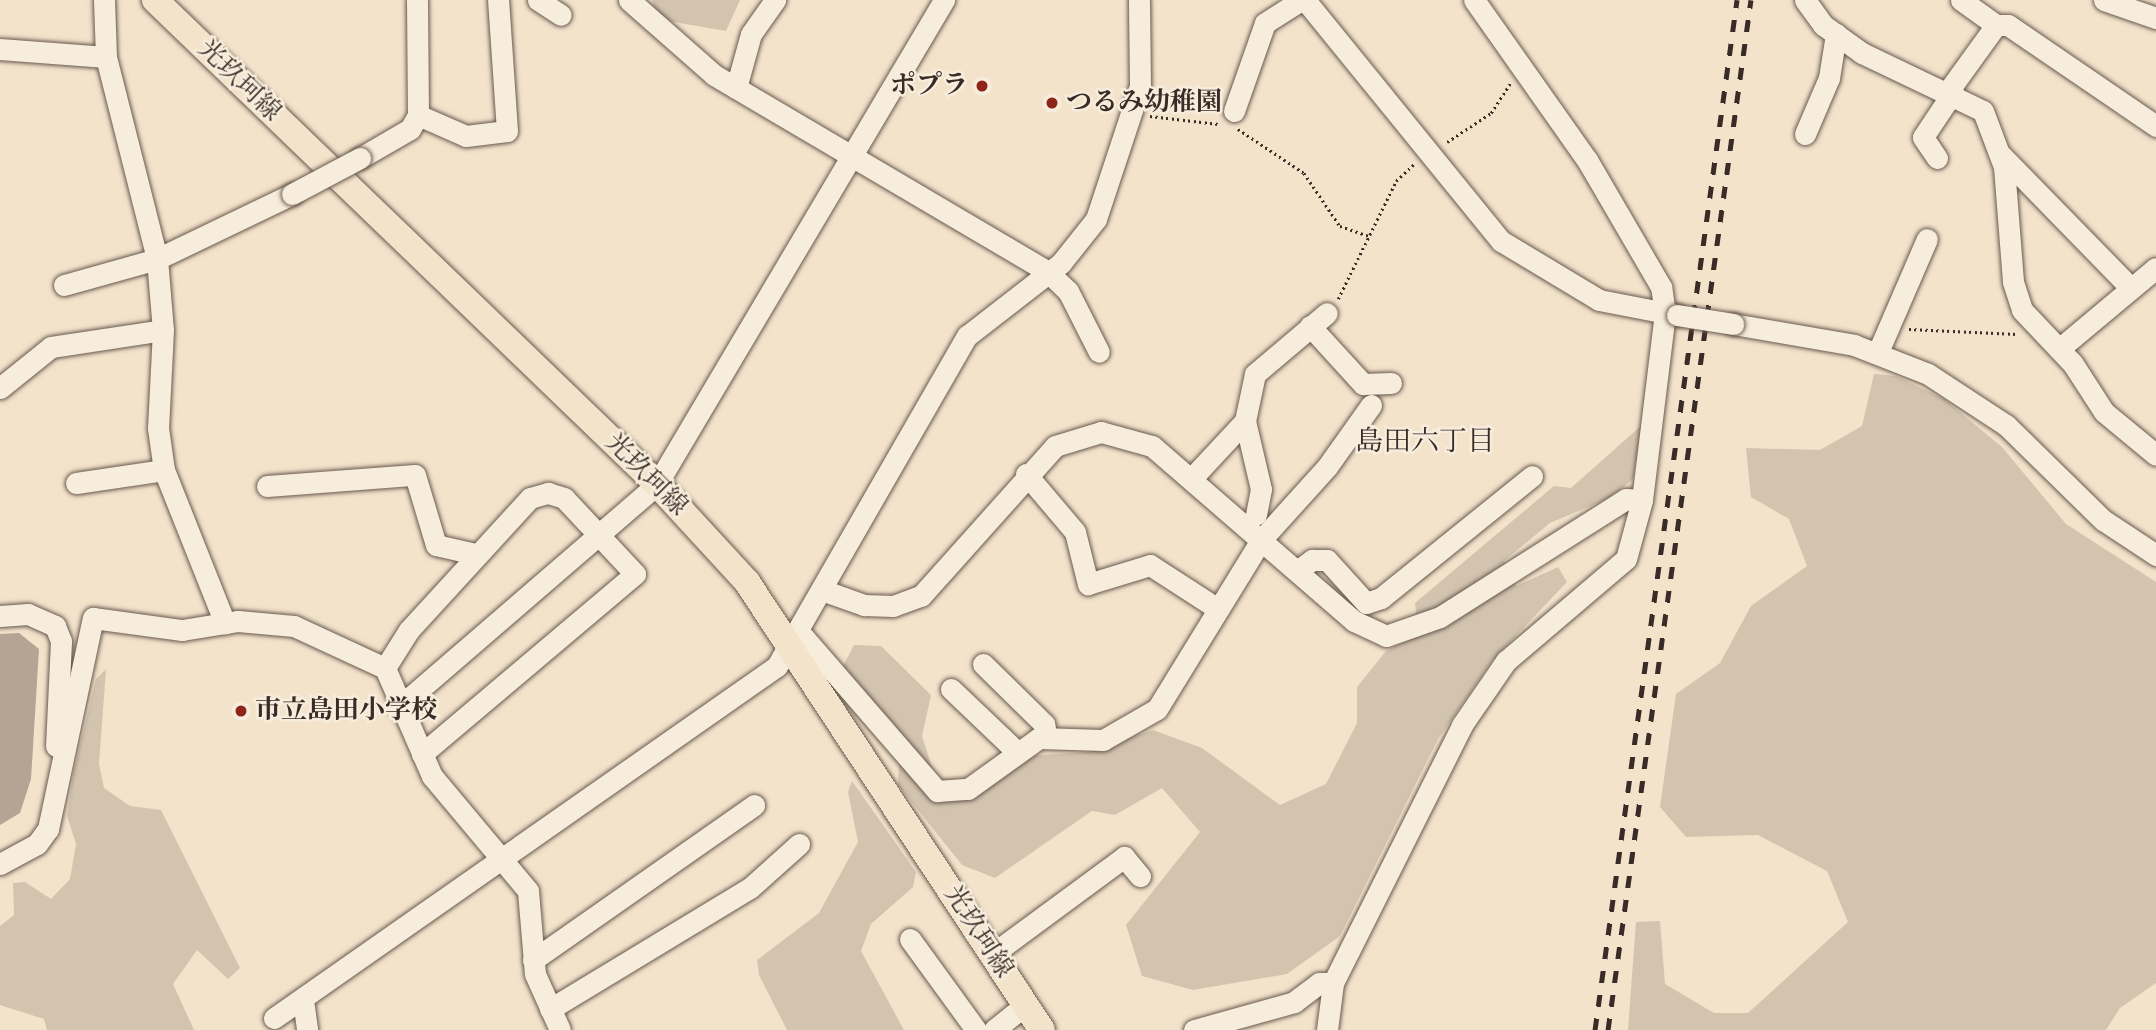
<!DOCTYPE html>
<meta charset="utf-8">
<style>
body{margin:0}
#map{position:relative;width:2156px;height:1030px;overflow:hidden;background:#f3e3cb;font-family:"Libre Bodoni","Noto Serif JP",serif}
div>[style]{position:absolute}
.green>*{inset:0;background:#d3c4af}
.water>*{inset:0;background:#b4a493}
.path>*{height:2.5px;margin-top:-1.25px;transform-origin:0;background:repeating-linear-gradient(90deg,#392b26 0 2px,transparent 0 5.5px)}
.roads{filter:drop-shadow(0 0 2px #68594f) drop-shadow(0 0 2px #68594f)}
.minor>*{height:21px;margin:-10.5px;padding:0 10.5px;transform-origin:10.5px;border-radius:10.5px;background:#f7eddd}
.major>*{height:26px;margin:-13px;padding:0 13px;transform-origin:13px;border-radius:13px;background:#f3e3cb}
.rail>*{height:5px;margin-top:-2.5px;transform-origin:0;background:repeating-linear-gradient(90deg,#392b26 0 12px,transparent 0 24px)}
.bridges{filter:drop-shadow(0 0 2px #68594f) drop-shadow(0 0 2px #68594f)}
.minor-bridge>*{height:21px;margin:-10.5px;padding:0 10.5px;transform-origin:10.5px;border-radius:10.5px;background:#f7eddd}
.dots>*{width:19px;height:19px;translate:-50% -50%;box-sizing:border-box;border:4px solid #f7eddd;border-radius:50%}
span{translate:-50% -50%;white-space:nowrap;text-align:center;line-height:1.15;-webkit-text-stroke:5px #f7eddd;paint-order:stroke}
.street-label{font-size:26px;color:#392b26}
.poi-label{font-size:26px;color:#392b26;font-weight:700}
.right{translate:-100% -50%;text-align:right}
.left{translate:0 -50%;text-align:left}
.neighbourhood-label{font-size:28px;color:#392b26}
</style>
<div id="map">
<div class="green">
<i style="clip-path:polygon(652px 0,740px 0,726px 31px,657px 19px)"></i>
<i style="clip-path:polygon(1874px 374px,1896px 376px,1944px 399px,2002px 447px,2066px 524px,2156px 582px,2156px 983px,2120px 1008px,2106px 1030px,1628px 1030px,1636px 922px,1660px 921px,1665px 984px,1714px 1013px,1748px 1013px,1848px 922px,1827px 871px,1758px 835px,1686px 837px,1660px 807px,1676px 694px,1720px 663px,1751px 606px,1807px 566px,1789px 519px,1751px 497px,1746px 448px,1820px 450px,1862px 426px)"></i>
<i style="clip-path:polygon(1643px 424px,1633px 479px,1609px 498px,1550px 523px,1504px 561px,1516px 586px,1558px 567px,1567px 582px,1491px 662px,1438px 739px,1340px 936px,1287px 974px,1193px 990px,1142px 976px,1126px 925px,1200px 832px,1162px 788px,1115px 815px,1092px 811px,995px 878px,962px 865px,898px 785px,900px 740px,843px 666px,854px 645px,881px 646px,931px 695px,922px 736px,936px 780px,954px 800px,1024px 756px,1088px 752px,1153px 730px,1202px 748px,1280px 805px,1326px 784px,1357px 723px,1357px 687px,1386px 651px,1419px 635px,1415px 603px,1554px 486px,1571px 488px)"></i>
<i style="clip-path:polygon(106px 669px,99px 764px,104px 788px,130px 806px,161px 810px,240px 968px,228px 979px,197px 950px,173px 984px,194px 1030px,47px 1030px,44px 1019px,0 1005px,0 926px,14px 915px,13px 883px,25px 882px,51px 899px,70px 879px,76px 844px,67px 816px,74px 770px,96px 679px)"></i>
<i style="clip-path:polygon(852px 781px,916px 872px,913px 887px,871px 924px,861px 951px,904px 1030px,787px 1030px,759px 975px,757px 960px,819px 913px,858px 842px,848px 792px)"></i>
</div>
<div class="water">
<i style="clip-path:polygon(19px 633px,39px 649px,31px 779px,20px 813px,0 825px,0 634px)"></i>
</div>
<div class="path">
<i style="left:1150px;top:116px;width:69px;rotate:6.6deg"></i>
<i style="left:1238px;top:129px;width:79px;rotate:33.7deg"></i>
<i style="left:1304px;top:173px;width:64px;rotate:55.8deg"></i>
<i style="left:1340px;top:226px;width:31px;rotate:19deg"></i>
<i style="left:1447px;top:142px;width:53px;rotate:-33.4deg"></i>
<i style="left:1491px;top:113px;width:35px;rotate:-57deg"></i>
<i style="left:1338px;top:299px;width:131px;rotate:-63.8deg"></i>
<i style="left:1396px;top:181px;width:26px;rotate:-43deg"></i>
<i style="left:1909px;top:329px;width:108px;rotate:2.7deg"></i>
</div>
<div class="roads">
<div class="minor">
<i style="left:104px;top:0;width:57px;rotate:88deg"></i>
<i style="left:106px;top:57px;width:208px;rotate:75.8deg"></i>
<i style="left:157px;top:259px;width:71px;rotate:85.2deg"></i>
<i style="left:163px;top:330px;width:98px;rotate:92.9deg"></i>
<i style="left:158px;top:428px;width:42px;rotate:81.9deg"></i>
<i style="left:164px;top:470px;width:165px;rotate:68.3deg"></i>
<i style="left:538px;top:0;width:27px;rotate:33deg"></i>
<i style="left:629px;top:0;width:113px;rotate:41.4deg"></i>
<i style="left:714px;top:75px;width:386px;rotate:30.5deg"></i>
<i style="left:1047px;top:271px;width:29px;rotate:44deg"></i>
<i style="left:1068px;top:291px;width:68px;rotate:63.1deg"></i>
<i style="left:1305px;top:0;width:311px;rotate:50.9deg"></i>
<i style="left:1501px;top:241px;width:114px;rotate:31deg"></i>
<i style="left:1599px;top:300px;width:79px;rotate:10.9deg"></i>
<i style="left:1805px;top:0;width:31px;rotate:54deg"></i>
<i style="left:1823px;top:25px;width:48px;rotate:35.7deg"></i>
<i style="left:1862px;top:53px;width:134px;rotate:25.6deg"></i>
<i style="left:1983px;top:111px;width:60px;rotate:69.4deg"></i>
<i style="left:2004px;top:167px;width:115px;rotate:85.5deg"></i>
<i style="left:2013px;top:282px;width:29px;rotate:72deg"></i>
<i style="left:2022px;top:310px;width:74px;rotate:46.6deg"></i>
<i style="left:2073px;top:364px;width:57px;rotate:57.1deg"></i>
<i style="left:2104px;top:412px;width:67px;rotate:39.6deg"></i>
<i style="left:2104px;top:0;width:55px;rotate:19.1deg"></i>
<i style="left:1996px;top:25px;width:12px"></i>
<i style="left:2008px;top:25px;width:179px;rotate:34.3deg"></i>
<i style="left:0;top:49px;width:106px;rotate:4.3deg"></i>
<i style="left:736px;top:88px;width:56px;rotate:-74.5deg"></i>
<i style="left:751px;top:34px;width:42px;rotate:-54.8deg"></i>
<i style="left:1949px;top:90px;width:80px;rotate:-54.1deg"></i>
<i style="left:1996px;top:25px;width:43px;rotate:-144.5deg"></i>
<i style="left:1234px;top:111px;width:93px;rotate:-70.6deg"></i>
<i style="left:1265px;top:23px;width:43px;rotate:-32.6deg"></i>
<i style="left:418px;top:115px;width:52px;rotate:23.6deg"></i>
<i style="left:466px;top:136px;width:41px;rotate:-7deg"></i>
<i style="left:507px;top:131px;width:131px;rotate:-93.9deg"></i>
<i style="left:1805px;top:134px;width:61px;rotate:-66.8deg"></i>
<i style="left:1829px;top:78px;width:45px;rotate:-81deg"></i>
<i style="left:2001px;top:155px;width:186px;rotate:45.7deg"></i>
<i style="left:360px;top:158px;width:58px;rotate:-30.1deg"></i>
<i style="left:410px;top:129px;width:16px;rotate:-60deg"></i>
<i style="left:418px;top:115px;width:115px;rotate:-90.5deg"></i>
<i style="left:1937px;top:158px;width:25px;rotate:-124deg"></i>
<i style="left:1923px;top:137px;width:54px;rotate:-56.3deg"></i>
<i style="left:64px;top:285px;width:97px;rotate:-15.6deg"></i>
<i style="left:157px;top:259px;width:150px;rotate:-25.7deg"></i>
<i style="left:1733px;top:324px;width:123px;rotate:9.8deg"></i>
<i style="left:1854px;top:345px;width:79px;rotate:21.4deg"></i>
<i style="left:1928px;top:374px;width:93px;rotate:33.2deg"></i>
<i style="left:2006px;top:425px;width:136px;rotate:44.4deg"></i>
<i style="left:2103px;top:520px;width:64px;rotate:33.4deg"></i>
<i style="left:1310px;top:326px;width:79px;rotate:47.6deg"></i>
<i style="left:1363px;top:384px;width:28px;rotate:-2deg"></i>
<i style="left:2059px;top:349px;width:126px;rotate:-39.9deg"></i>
<i style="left:1878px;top:352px;width:123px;rotate:-66.6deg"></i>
<i style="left:0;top:388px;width:65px;rotate:-38.8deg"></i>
<i style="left:51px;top:347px;width:113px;rotate:-8.6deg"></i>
<i style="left:1245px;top:421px;width:70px;rotate:76.8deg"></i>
<i style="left:1261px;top:489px;width:26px;rotate:101deg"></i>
<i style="left:1026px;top:474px;width:76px;rotate:49.8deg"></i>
<i style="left:1075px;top:532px;width:54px;rotate:76deg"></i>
<i style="left:1088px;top:584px;width:65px;rotate:-17deg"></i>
<i style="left:1150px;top:565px;width:81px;rotate:32.9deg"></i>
<i style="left:1192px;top:478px;width:78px;rotate:-47.1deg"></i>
<i style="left:1245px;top:421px;width:48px;rotate:-78deg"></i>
<i style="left:1255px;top:374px;width:94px;rotate:-40.3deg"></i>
<i style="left:76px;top:483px;width:89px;rotate:-8.4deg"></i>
<i style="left:267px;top:486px;width:148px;rotate:-4.3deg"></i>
<i style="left:415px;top:475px;width:73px;rotate:73.3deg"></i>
<i style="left:436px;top:545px;width:39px;rotate:13deg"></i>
<i style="left:1297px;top:571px;width:19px;rotate:-36deg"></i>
<i style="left:1312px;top:560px;width:15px"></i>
<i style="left:1327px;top:560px;width:58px;rotate:47.8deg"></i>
<i style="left:1366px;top:603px;width:16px;rotate:-18deg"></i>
<i style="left:1381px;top:598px;width:194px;rotate:-38.9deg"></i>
<i style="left:822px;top:590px;width:45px;rotate:19.7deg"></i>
<i style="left:864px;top:605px;width:29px;rotate:2deg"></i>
<i style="left:893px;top:606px;width:30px;rotate:-20deg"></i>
<i style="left:921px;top:596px;width:201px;rotate:-48.2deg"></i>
<i style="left:1055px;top:446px;width:48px;rotate:-16.9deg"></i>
<i style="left:1101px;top:432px;width:53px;rotate:15.4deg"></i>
<i style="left:1152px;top:446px;width:267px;rotate:40.9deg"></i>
<i style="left:1354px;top:621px;width:35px;rotate:25deg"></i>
<i style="left:1386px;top:636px;width:57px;rotate:-19.4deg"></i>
<i style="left:1440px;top:617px;width:220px;rotate:-32.4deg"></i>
<i style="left:1626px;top:499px;width:16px;rotate:4deg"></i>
<i style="left:0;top:616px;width:28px;rotate:-4deg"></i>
<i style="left:28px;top:614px;width:30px;rotate:24deg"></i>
<i style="left:55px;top:626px;width:16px;rotate:68deg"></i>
<i style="left:61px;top:641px;width:105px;rotate:92.7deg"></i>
<i style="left:801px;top:634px;width:208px;rotate:49.1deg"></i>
<i style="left:937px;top:791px;width:31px;rotate:-4deg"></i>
<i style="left:968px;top:789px;width:87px;rotate:-35.7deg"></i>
<i style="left:1039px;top:738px;width:64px;rotate:1.8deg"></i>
<i style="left:1103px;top:740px;width:62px;rotate:-29.9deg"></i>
<i style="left:1157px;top:709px;width:198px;rotate:-58.4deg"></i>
<i style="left:1261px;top:540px;width:98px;rotate:-47.9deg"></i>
<i style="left:1327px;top:467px;width:76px;rotate:-54.6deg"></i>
<i style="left:983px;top:664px;width:86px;rotate:44.5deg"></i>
<i style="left:1044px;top:724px;width:14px;rotate:78deg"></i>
<i style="left:385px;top:668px;width:45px;rotate:-57.7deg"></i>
<i style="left:409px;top:630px;width:179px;rotate:-47.5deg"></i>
<i style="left:530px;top:498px;width:19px;rotate:-16deg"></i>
<i style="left:548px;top:493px;width:17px;rotate:17deg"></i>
<i style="left:564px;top:498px;width:104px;rotate:46.9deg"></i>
<i style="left:635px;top:574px;width:279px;rotate:139.8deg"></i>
<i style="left:951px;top:689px;width:90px;rotate:43.6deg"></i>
<i style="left:399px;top:707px;width:341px;rotate:-40.8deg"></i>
<i style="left:657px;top:484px;width:563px;rotate:-59.33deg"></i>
<i style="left:0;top:864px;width:42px;rotate:-28.4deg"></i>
<i style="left:37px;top:844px;width:19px;rotate:-54deg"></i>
<i style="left:48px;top:829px;width:216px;rotate:-78deg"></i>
<i style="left:93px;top:618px;width:90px;rotate:7.7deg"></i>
<i style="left:182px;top:630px;width:57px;rotate:-9.1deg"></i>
<i style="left:238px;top:621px;width:56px;rotate:5.1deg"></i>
<i style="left:294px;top:626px;width:100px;rotate:24.8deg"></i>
<i style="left:385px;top:668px;width:118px;rotate:66.5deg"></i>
<i style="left:432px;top:776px;width:150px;rotate:50.1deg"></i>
<i style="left:528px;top:891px;width:83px;rotate:85.2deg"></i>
<i style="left:535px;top:974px;width:61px;rotate:65.9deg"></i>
<i style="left:910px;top:939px;width:112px;rotate:54deg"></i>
<i style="left:994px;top:953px;width:162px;rotate:-36.4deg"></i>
<i style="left:1124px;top:857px;width:25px;rotate:50deg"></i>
<i style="left:533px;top:960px;width:270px;rotate:-35deg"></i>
<i style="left:303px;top:1000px;width:30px;rotate:82deg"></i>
<i style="left:550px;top:1009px;width:234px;rotate:-31.2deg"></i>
<i style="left:750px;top:888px;width:66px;rotate:-41.9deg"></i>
<i style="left:274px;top:1018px;width:614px;rotate:-34.98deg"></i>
<i style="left:777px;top:666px;width:381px;rotate:-60.1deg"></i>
<i style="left:967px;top:336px;width:119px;rotate:-37.8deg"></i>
<i style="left:1061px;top:263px;width:56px;rotate:-51.5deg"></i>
<i style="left:1096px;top:219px;width:140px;rotate:-71.7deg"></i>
<i style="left:1140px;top:86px;width:86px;rotate:-90.7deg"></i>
<i style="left:994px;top:1030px;width:40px;rotate:-39deg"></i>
<i style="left:1194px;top:1030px;width:104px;rotate:-15.6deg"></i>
<i style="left:1294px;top:1002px;width:31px;rotate:-37deg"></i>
<i style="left:1319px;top:983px;width:14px"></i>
<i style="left:1327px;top:1030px;width:47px;rotate:-82.7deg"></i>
<i style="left:1333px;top:983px;width:288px;rotate:-63.4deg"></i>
<i style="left:1462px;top:725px;width:78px;rotate:-55.5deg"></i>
<i style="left:1506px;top:661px;width:157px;rotate:-40.4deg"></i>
<i style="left:1626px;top:559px;width:61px;rotate:-74.8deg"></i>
<i style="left:1642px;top:500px;width:187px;rotate:-83deg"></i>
<i style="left:1665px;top:314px;width:27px;rotate:-98deg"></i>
<i style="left:1661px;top:287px;width:147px;rotate:-120.2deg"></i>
<i style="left:1587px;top:160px;width:196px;rotate:-125.2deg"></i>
</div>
<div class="major">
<i style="left:155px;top:0;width:697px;rotate:43.95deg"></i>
<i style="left:657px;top:484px;width:133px;rotate:47.4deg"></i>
<i style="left:747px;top:582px;width:536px;rotate:56.64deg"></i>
</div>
</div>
<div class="rail">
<i style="left:1595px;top:1030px;width:1040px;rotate:-82.15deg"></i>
<i style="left:1608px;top:1030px;width:1040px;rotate:-82.1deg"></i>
</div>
<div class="bridges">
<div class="minor-bridge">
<i style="left:292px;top:194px;width:77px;rotate:-27.9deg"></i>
<i style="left:1677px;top:315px;width:57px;rotate:9.1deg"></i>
</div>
</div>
<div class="dots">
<i style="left:982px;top:86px;background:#8f2418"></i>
<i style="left:1052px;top:103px;background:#8f2418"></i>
<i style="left:241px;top:711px;background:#8f2418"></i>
</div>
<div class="street-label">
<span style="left:239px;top:81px;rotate:44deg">光玖珂線</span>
<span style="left:646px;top:475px;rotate:45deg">光玖珂線</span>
<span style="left:978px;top:932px;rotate:57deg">光玖珂線</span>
</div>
<div class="poi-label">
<span class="right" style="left:968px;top:86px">ポプラ</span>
<span class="left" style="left:1066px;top:103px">つるみ幼稚園</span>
<span class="left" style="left:255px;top:711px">市立島田小学校</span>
</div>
<div class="neighbourhood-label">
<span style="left:1425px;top:442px">島田六丁目</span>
</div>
</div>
